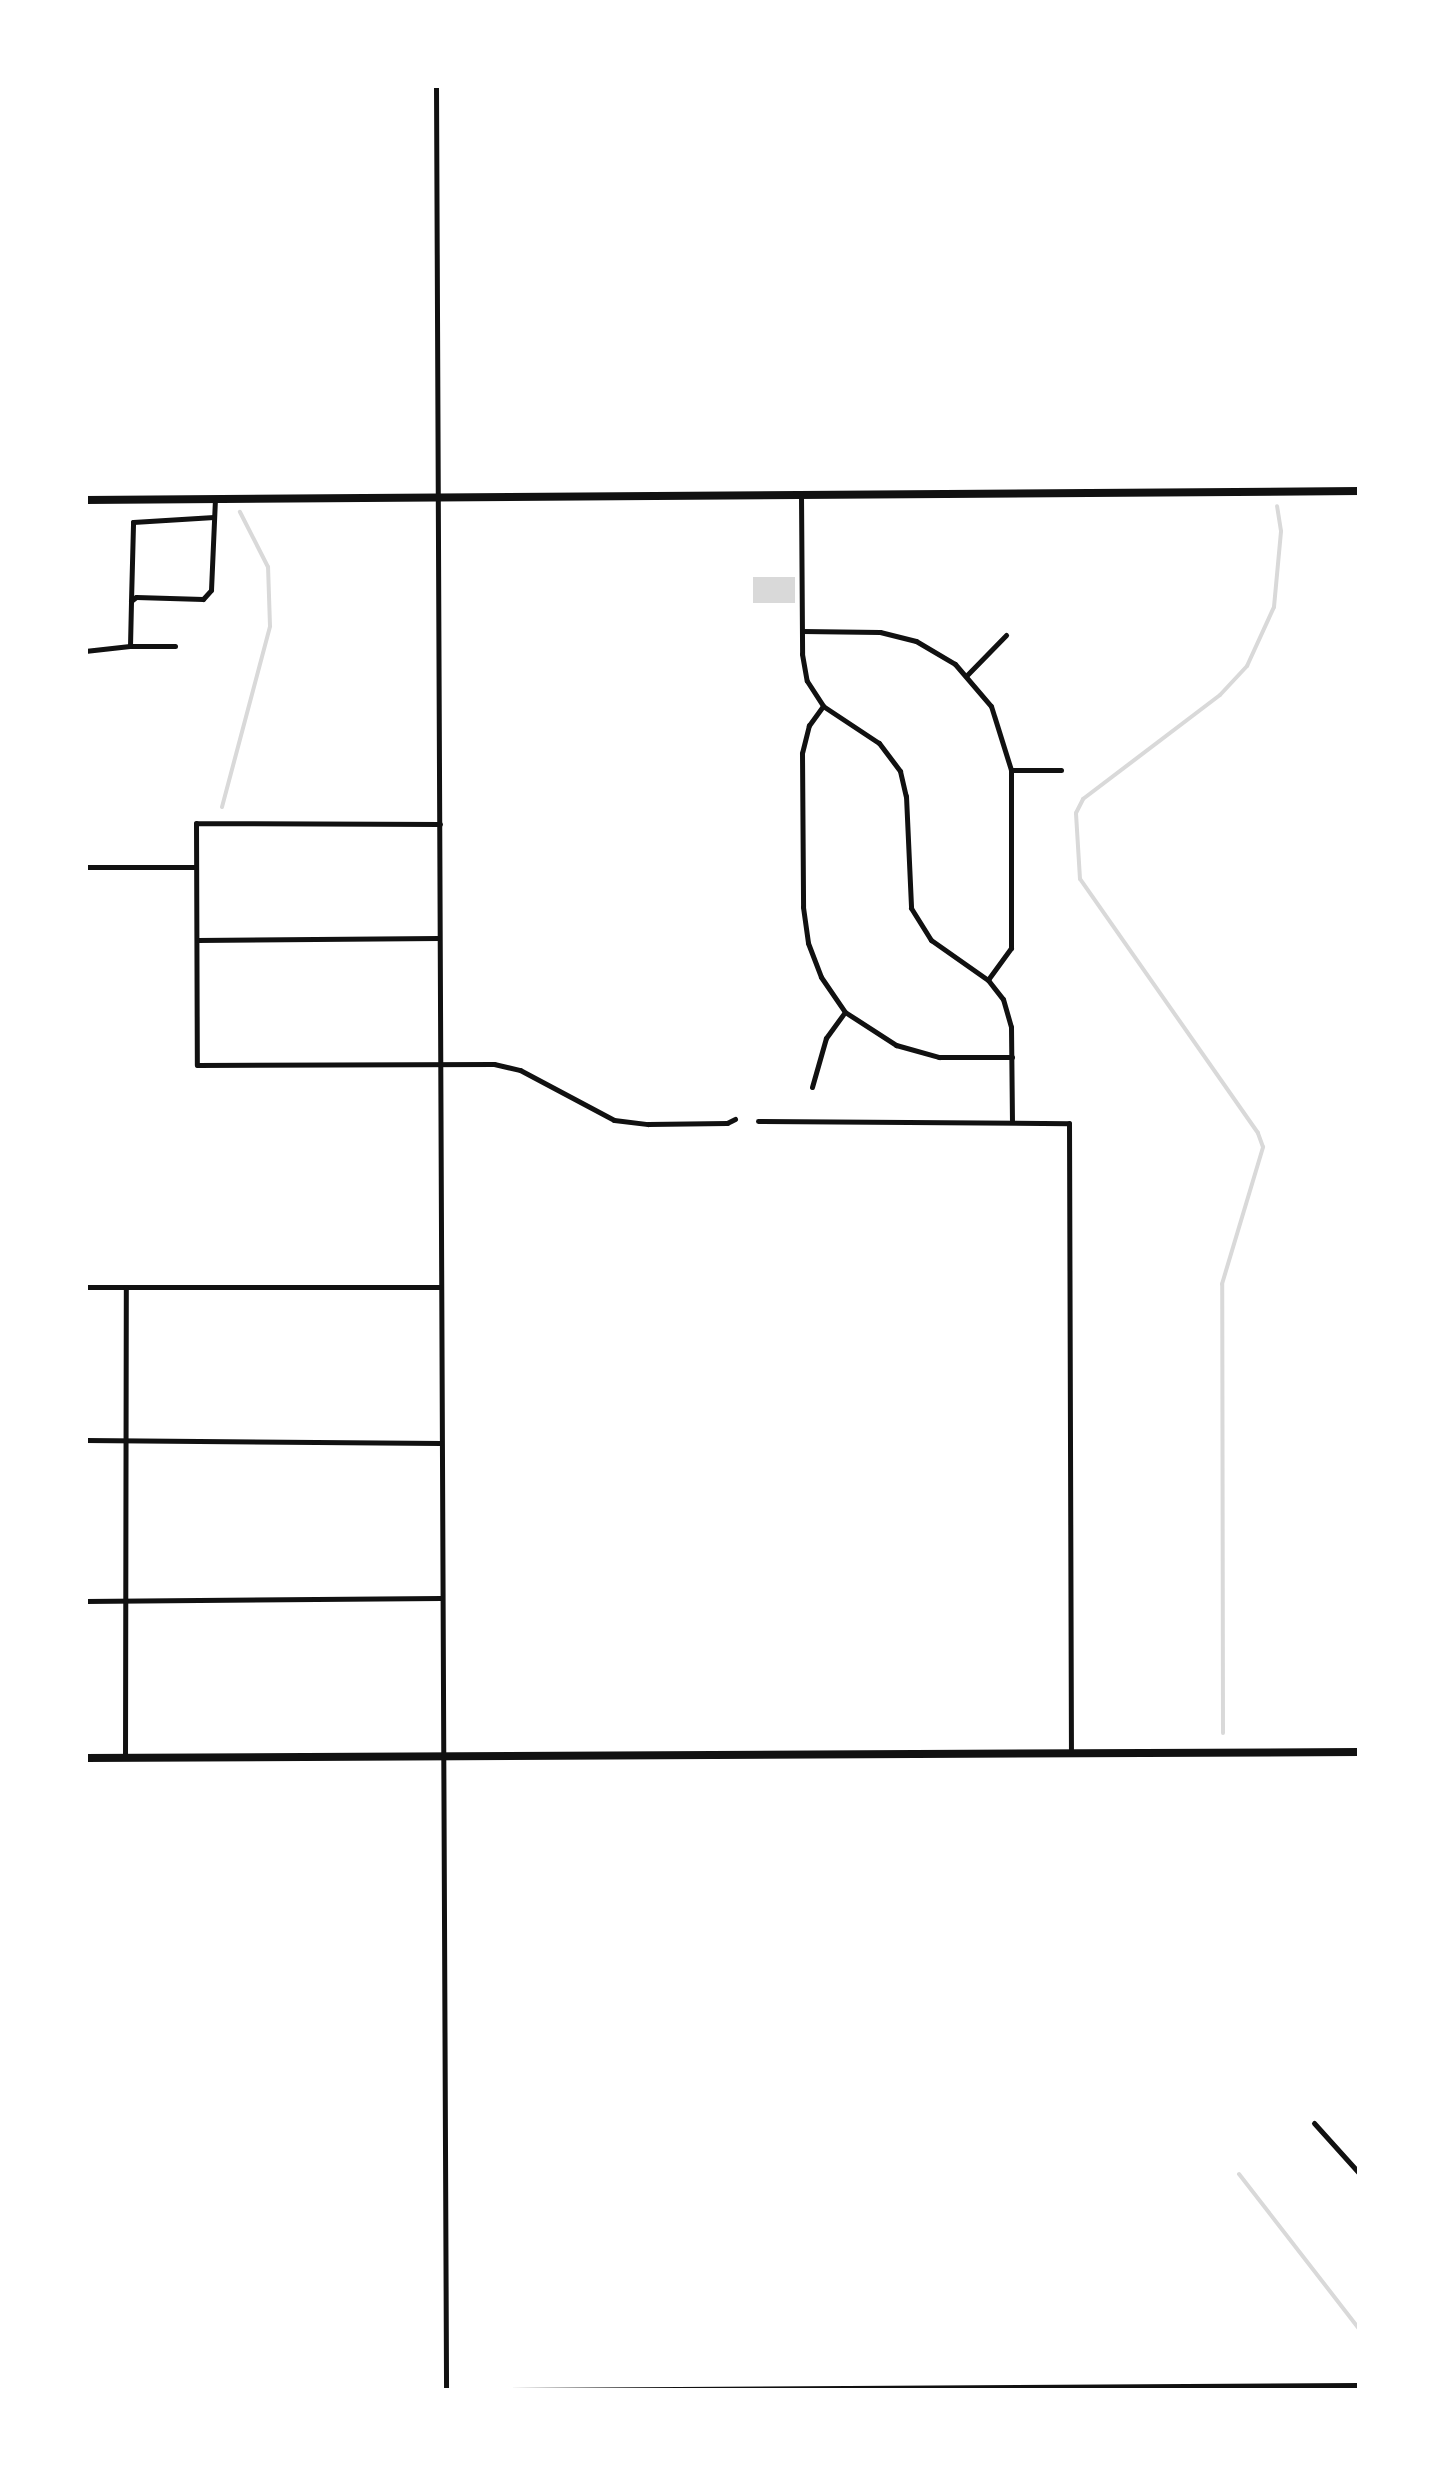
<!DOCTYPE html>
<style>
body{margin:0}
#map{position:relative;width:1445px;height:2476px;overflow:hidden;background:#fff;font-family:"Roboto Condensed",sans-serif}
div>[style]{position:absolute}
.water>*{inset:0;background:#d9d9d9;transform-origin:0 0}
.stream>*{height:4px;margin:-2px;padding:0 2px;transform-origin:2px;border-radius:2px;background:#d9d9d9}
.minor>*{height:5px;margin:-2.5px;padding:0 2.5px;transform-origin:2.5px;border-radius:2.5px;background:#111}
.secondary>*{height:8px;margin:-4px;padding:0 4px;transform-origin:4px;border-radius:4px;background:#111}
span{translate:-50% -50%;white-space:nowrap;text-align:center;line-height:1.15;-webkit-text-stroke:8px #fff;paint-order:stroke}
.frame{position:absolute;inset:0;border:88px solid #fff;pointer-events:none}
</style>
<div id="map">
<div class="water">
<i style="left:753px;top:577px;width:42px;height:26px"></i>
</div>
<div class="stream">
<i style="left:222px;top:807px;width:187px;rotate:-75.1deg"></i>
<i style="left:270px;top:626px;width:59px;rotate:-91.9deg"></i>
<i style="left:268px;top:567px;width:62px;rotate:-117deg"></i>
<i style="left:1223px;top:1733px;width:449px;rotate:-90.1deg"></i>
<i style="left:1222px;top:1284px;width:143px;rotate:-73.3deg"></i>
<i style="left:1263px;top:1147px;width:15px;rotate:-110deg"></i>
<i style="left:1258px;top:1133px;width:310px;rotate:-125deg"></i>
<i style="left:1080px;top:879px;width:66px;rotate:-93.5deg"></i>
<i style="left:1076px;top:813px;width:16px;rotate:-63deg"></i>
<i style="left:1083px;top:799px;width:172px;rotate:-37.2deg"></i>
<i style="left:1220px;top:695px;width:40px;rotate:-47deg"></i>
<i style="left:1247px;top:666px;width:65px;rotate:-65.4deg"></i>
<i style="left:1274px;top:607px;width:76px;rotate:-84.7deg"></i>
<i style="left:1281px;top:531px;width:25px;rotate:-99deg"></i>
<i style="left:1239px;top:2174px;width:197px;rotate:52.2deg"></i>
</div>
<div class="minor">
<i style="left:436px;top:85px;width:2306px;rotate:89.75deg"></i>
<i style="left:801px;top:494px;width:160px;rotate:89.6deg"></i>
<i style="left:802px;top:654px;width:27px;rotate:80deg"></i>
<i style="left:807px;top:681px;width:30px;rotate:57deg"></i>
<i style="left:823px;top:706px;width:67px;rotate:33.5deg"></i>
<i style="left:879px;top:743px;width:35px;rotate:53deg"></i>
<i style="left:900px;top:771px;width:26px;rotate:77deg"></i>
<i style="left:906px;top:796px;width:112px;rotate:87.4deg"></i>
<i style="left:911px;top:908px;width:38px;rotate:58deg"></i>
<i style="left:931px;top:940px;width:70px;rotate:35.1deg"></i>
<i style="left:988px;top:980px;width:24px;rotate:52deg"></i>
<i style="left:1003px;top:999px;width:29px;rotate:74deg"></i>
<i style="left:1011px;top:1027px;width:93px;rotate:89.4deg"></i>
<i style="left:131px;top:601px;width:79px;rotate:-88.5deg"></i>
<i style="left:133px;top:522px;width:81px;rotate:-3.5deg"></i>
<i style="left:802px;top:631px;width:78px;rotate:0.7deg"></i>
<i style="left:880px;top:632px;width:37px;rotate:14deg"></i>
<i style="left:916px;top:641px;width:45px;rotate:30.5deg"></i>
<i style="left:955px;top:664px;width:55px;rotate:49.4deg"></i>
<i style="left:991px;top:706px;width:67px;rotate:72.6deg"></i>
<i style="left:1011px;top:770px;width:178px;rotate:90deg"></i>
<i style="left:1011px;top:948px;width:39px;rotate:126deg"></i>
<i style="left:175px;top:646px;width:45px;rotate:180deg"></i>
<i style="left:130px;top:646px;width:45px;rotate:-88.7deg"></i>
<i style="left:131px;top:601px;width:6px;rotate:-39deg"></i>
<i style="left:136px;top:597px;width:67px;rotate:1.7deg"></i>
<i style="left:203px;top:599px;width:12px;rotate:-48deg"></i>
<i style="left:211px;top:590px;width:92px;rotate:-87.5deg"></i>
<i style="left:85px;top:651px;width:45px;rotate:-6.3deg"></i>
<i style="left:967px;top:675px;width:56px;rotate:-45.7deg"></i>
<i style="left:823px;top:706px;width:24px;rotate:126deg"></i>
<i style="left:809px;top:725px;width:29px;rotate:104deg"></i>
<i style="left:802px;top:753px;width:154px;rotate:89.6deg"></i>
<i style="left:803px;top:907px;width:36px;rotate:82deg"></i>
<i style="left:808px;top:943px;width:36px;rotate:69deg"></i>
<i style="left:821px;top:977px;width:42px;rotate:55.6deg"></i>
<i style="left:845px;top:1012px;width:61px;rotate:32.9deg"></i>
<i style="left:896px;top:1045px;width:45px;rotate:15.6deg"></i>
<i style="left:939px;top:1057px;width:73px"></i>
<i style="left:1011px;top:770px;width:50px"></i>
<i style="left:440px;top:824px;width:244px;rotate:-179.8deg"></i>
<i style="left:196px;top:823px;width:242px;rotate:89.8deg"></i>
<i style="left:197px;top:1065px;width:297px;rotate:-0.2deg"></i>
<i style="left:494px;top:1064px;width:27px;rotate:13deg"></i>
<i style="left:520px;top:1070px;width:106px;rotate:28deg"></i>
<i style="left:614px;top:1120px;width:34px;rotate:7deg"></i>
<i style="left:648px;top:1124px;width:79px;rotate:-0.7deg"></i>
<i style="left:727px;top:1123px;width:9px;rotate:-27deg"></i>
<i style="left:85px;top:867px;width:110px"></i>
<i style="left:197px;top:940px;width:242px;rotate:-0.5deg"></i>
<i style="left:812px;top:1087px;width:51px;rotate:-74.1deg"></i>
<i style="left:826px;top:1038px;width:32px;rotate:-54deg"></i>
<i style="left:758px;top:1121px;width:311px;rotate:0.4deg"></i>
<i style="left:1069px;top:1123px;width:629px;rotate:89.82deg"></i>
<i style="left:85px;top:1287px;width:355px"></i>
<i style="left:85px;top:1440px;width:356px;rotate:0.5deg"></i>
<i style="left:85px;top:1601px;width:356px;rotate:-0.5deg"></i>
<i style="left:125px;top:1758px;width:471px;rotate:-89.9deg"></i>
<i style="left:1314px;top:2123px;width:69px;rotate:48deg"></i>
<i style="left:328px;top:2391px;width:1032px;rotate:-0.33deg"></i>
</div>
<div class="secondary">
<i style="left:85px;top:500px;width:1275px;rotate:-0.4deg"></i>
<i style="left:85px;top:1758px;width:1275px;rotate:-0.27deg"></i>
</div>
<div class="frame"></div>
</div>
